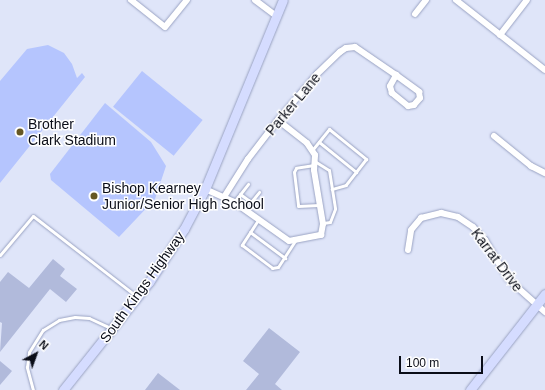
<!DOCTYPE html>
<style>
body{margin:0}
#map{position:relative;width:545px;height:390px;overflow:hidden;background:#dfe5f9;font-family:Arial,sans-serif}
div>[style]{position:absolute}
.green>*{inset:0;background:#b5c5fe;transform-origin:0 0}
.building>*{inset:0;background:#b1badb}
.roads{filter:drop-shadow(0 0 1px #9aa3c3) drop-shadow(0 0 1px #9aa3c3)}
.lane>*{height:3px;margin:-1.5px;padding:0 1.5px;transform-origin:1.5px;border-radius:1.5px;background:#fff}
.street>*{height:6px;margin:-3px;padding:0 3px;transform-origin:3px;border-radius:3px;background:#fff}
.secondary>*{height:9px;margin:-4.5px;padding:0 4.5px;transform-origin:4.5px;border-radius:4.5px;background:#d5dcff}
.dots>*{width:11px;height:11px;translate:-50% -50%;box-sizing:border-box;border:2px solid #fff;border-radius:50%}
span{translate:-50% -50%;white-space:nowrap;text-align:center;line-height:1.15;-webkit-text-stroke:3px #fff;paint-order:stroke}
.street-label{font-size:14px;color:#0a0d18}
.poi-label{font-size:14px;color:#0a0d18}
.left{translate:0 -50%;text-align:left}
.north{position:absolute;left:16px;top:334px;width:40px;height:40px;-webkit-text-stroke:3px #fff;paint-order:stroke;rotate:41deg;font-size:11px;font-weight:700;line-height:16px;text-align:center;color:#0a0d18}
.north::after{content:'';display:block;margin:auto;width:14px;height:18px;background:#0a0d18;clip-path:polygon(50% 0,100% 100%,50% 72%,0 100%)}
.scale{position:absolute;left:399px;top:356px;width:84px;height:18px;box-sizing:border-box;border:2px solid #0a0d18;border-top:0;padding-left:5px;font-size:12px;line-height:14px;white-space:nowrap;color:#0a0d18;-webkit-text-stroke:3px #fff;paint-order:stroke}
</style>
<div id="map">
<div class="green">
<i style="clip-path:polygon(48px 45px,64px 53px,72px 64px,77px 78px,82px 73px,85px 77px,0 183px,0 81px,27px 49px)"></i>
<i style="left:142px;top:71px;width:78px;height:46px;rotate:39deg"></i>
<i style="clip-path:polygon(105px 103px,151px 142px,166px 166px,155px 199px,119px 237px,51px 180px,50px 174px)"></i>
</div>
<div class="building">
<i style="clip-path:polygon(53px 259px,65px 269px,60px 276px,77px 289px,66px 302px,50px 289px,0 352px,2px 323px,0 322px,0 282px,8px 272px,29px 288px)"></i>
<i style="clip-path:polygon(269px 328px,300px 352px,275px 384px,282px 390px,246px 390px,259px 374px,243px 361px)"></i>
<i style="clip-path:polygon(0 361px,12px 371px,0 385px)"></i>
<i style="clip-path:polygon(158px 373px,180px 390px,145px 390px)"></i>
</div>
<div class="roads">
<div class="lane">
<i style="left:319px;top:142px;width:48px;rotate:39deg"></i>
<i style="left:313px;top:149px;width:26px;rotate:-51deg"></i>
<i style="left:329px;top:129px;width:48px;rotate:39deg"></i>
<i style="left:366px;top:159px;width:33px;rotate:128deg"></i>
<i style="left:346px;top:185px;width:15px;rotate:164deg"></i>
<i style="left:316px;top:162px;width:15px;rotate:32deg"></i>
<i style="left:329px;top:170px;width:39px;rotate:81deg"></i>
<i style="left:335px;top:209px;width:14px;rotate:111deg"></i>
<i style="left:330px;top:222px;width:7px;rotate:172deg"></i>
<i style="left:314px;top:165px;width:18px;rotate:171deg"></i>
<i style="left:296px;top:168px;width:4px;rotate:117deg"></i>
<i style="left:294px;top:172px;width:34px;rotate:83deg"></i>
<i style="left:298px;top:206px;width:21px;rotate:-3deg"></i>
<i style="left:240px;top:194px;width:14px;rotate:36deg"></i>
<i style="left:251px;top:202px;width:13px;rotate:-51deg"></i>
<i style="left:234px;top:202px;width:23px;rotate:-52deg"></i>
<i style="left:258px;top:220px;width:30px;rotate:123deg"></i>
<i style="left:242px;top:245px;width:38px;rotate:37deg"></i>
<i style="left:272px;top:268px;width:6px;rotate:-9deg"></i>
<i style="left:278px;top:267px;width:31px;rotate:-57deg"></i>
<i style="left:250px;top:232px;width:44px;rotate:36.6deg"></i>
<i style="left:0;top:255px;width:51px;rotate:-49.8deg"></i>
<i style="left:33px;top:216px;width:130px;rotate:37.8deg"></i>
<i style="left:33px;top:390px;width:24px;rotate:-105deg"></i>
<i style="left:27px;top:367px;width:15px;rotate:-82deg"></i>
<i style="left:29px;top:352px;width:26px;rotate:-58deg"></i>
<i style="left:43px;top:330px;width:19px;rotate:-32deg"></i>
<i style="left:59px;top:320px;width:16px;rotate:-11deg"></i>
<i style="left:75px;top:317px;width:14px;rotate:4deg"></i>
<i style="left:89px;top:318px;width:23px;rotate:25deg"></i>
</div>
<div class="street">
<i style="left:131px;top:0;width:43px;rotate:38.5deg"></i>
<i style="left:165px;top:27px;width:35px;rotate:-51deg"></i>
<i style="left:255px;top:0;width:26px;rotate:37deg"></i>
<i style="left:456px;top:0;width:113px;rotate:38.2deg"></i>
<i style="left:415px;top:14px;width:18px;rotate:-52deg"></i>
<i style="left:500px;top:35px;width:44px;rotate:-52.4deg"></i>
<i style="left:396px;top:75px;width:29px;rotate:36deg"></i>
<i style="left:419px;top:92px;width:6px;rotate:81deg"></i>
<i style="left:420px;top:98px;width:9px;rotate:131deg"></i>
<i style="left:414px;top:105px;width:6px;rotate:171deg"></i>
<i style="left:408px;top:106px;width:21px;rotate:-141deg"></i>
<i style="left:392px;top:93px;width:7px;rotate:-106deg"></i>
<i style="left:390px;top:86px;width:13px;rotate:-61deg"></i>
<i style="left:494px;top:136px;width:48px;rotate:39deg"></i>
<i style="left:531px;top:166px;width:16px;rotate:27deg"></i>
<i style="left:205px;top:189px;width:32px;rotate:24deg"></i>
<i style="left:234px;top:202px;width:67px;rotate:35.3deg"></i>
<i style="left:289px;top:241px;width:33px;rotate:-11deg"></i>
<i style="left:321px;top:235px;width:11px;rotate:-80deg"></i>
<i style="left:323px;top:224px;width:55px;rotate:-99.5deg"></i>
<i style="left:314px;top:170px;width:15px;rotate:-86deg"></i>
<i style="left:315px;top:155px;width:14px;rotate:-124deg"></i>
<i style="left:307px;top:143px;width:37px;rotate:-142deg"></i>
<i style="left:224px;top:197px;width:45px;rotate:-57.7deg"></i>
<i style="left:248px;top:159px;width:49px;rotate:-52.4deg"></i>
<i style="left:278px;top:120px;width:60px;rotate:-49.7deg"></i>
<i style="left:317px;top:74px;width:32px;rotate:-44deg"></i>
<i style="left:340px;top:52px;width:7px;rotate:-34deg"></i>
<i style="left:346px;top:48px;width:9px;rotate:-6deg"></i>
<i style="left:355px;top:47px;width:50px;rotate:34.3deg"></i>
<i style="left:408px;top:250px;width:20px;rotate:-81deg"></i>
<i style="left:411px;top:230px;width:16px;rotate:-50deg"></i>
<i style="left:421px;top:218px;width:21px;rotate:-14deg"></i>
<i style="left:441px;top:213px;width:17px;rotate:13deg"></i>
<i style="left:458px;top:217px;width:18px;rotate:34deg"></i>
<i style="left:473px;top:227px;width:18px;rotate:47deg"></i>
<i style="left:485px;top:240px;width:45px;rotate:59.5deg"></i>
<i style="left:508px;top:279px;width:50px;rotate:41.7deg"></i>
</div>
<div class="secondary">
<i style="left:63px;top:390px;width:138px;rotate:-51.5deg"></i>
<i style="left:149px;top:282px;width:64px;rotate:-56.6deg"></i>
<i style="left:184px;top:229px;width:45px;rotate:-62.3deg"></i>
<i style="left:205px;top:189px;width:204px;rotate:-67.6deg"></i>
<i style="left:470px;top:390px;width:122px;rotate:-52deg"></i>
</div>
</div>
<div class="dots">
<i style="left:20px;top:132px;background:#665724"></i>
<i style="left:94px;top:196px;background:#665724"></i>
</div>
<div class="street-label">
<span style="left:293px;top:104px;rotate:-50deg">Parker Lane</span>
<span style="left:497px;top:260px;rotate:53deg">Karrat Drive</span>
<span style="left:142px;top:287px;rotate:-54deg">South Kings Highway</span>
</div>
<div class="poi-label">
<span class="left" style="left:28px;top:132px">Brother<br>Clark Stadium</span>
<span class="left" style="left:102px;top:196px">Bishop Kearney<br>Junior/Senior High School</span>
</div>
<div class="north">N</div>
<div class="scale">100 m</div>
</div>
